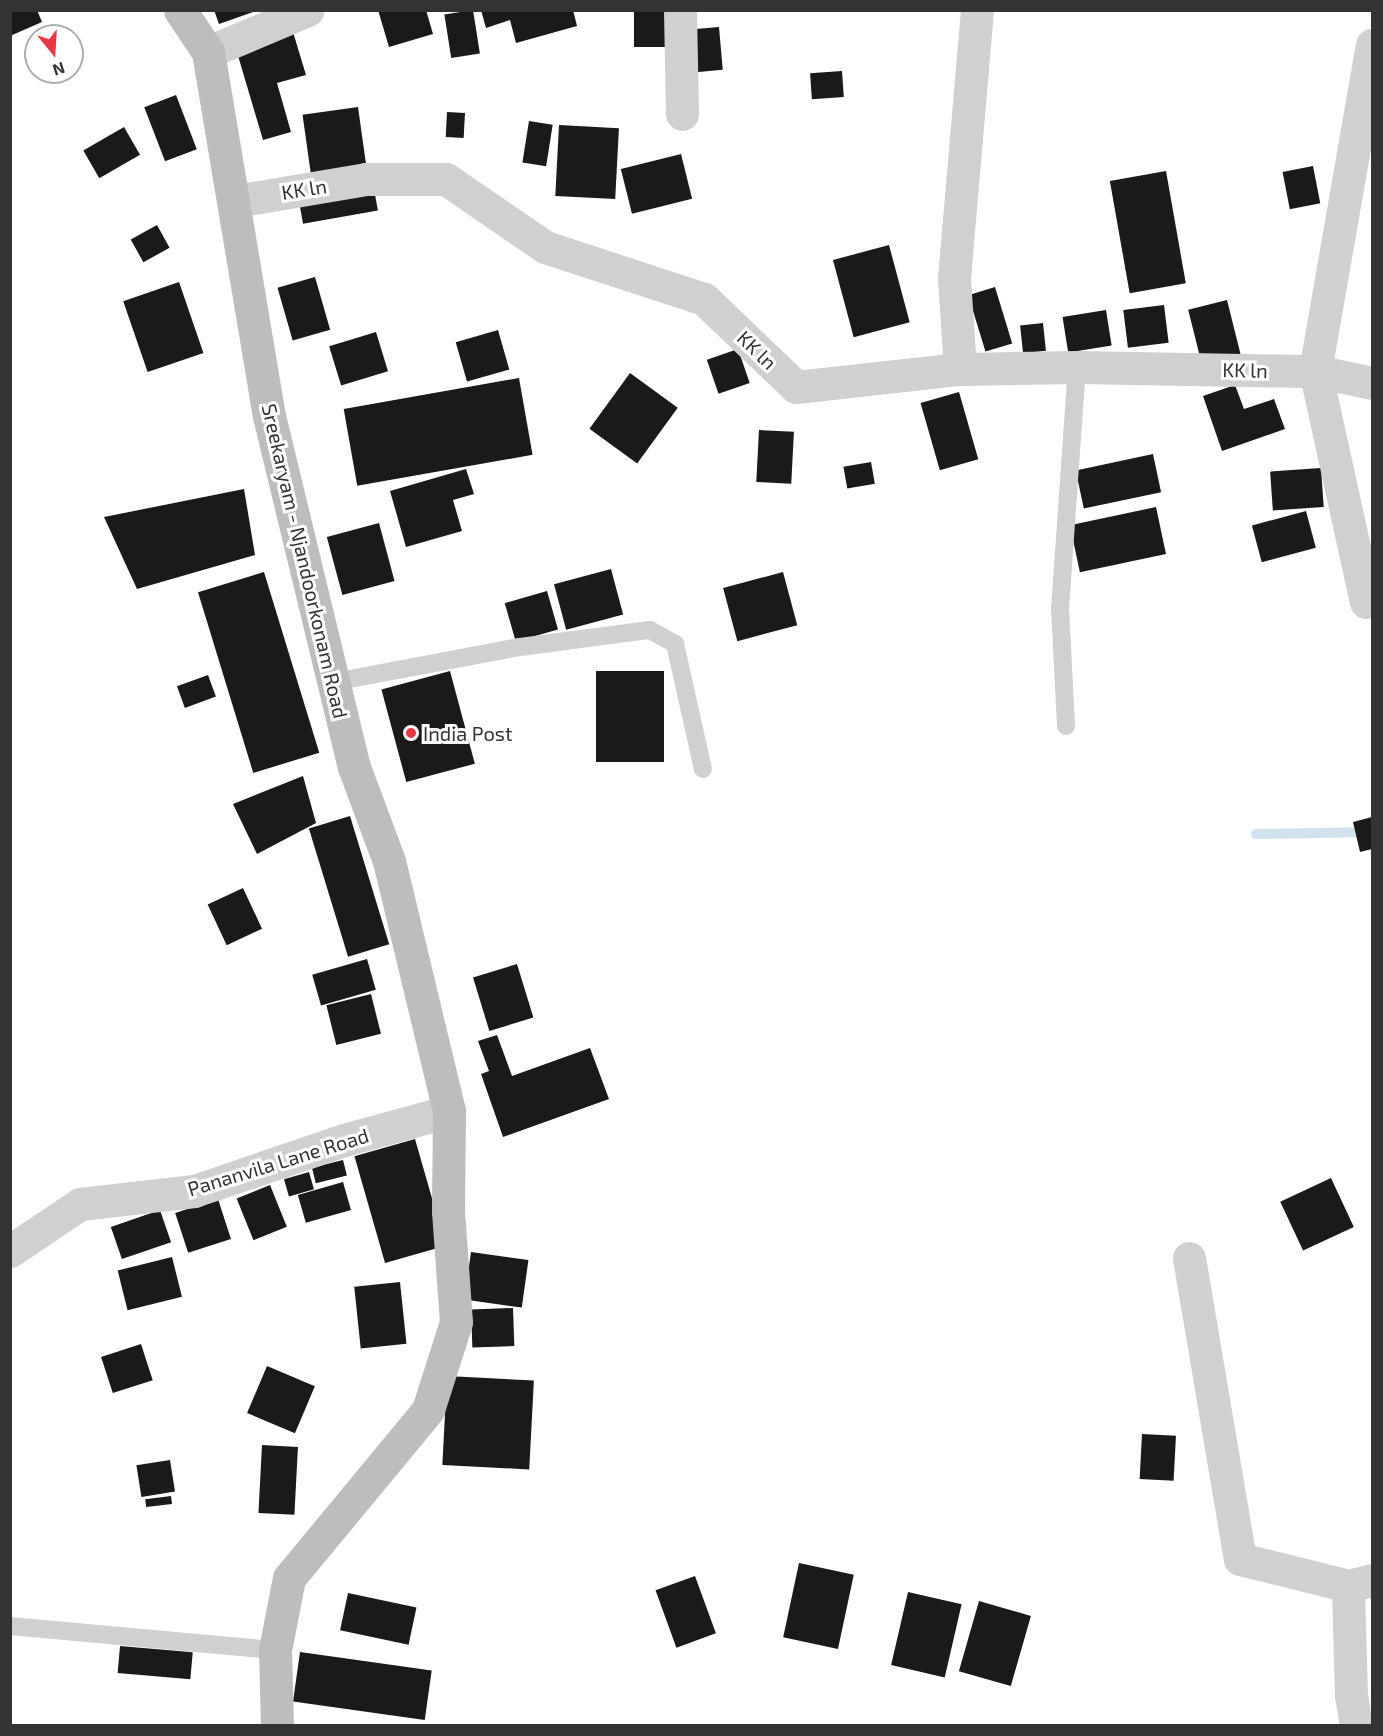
<!DOCTYPE html>
<style>
body{margin:0}
#map{position:relative;width:1383px;height:1736px;overflow:hidden;background:#fff;font-family:"Exo 2",sans-serif}
div>[style]{position:absolute}
.stream>*{height:10px;margin:-5px;padding:0 5px;transform-origin:5px;border-radius:5px;background:#cfe2ee}
.building>*{inset:0;background:#1a1a1a;transform-origin:0 0}
.service>*{height:18px;margin:-9px;padding:0 9px;transform-origin:9px;border-radius:9px;background:#d0d0d0}
.minor>*{height:33px;margin:-16.5px;padding:0 16.5px;transform-origin:16.5px;border-radius:16.5px;background:#d0d0d0}
.secondary>*{height:33px;margin:-16.5px;padding:0 16.5px;transform-origin:16.5px;border-radius:16.5px;background:#bdbdbd}
.dots>*{width:16px;height:16px;translate:-50% -50%;box-sizing:border-box;border:3px solid #fff;border-radius:50%}
span{translate:-50% -50%;white-space:nowrap;text-align:center;line-height:1.15;-webkit-text-stroke:6px #fff;paint-order:stroke}
.street-label{font-size:20px;color:#333}
.poi-label{font-size:20px;color:#333}
.left{translate:0 -50%;text-align:left}
.frame{position:absolute;inset:0;border:12px solid #333;pointer-events:none}
.north{position:absolute;left:24px;top:24px;width:60px;height:60px;box-sizing:border-box;background:#fff;border:2px solid #adadad;border-radius:50%;rotate:162deg;font-size:16px;font-weight:700;line-height:24px;text-align:center;color:#333}
.north::after{content:'';display:block;margin:auto;width:21px;height:27px;background:#e63946;clip-path:polygon(50% 0,100% 100%,50% 72%,0 100%)}
</style>
<div id="map">
<div class="stream">
<i style="left:1256px;top:834px;width:116px;rotate:-1deg"></i>
</div>
<div class="building">
<i style="clip-path:polygon(10px 10px,37px 10px,42px 22px,10px 36px)"></i>
<i style="clip-path:polygon(214px 10px,256px 10px,256px 11px,219px 24px)"></i>
<i style="clip-path:polygon(378px 10px,426px 10px,433px 34px,389px 47px)"></i>
<i style="left:473px;top:10px;width:44px;height:29px;rotate:81deg"></i>
<i style="clip-path:polygon(481px 10px,573px 10px,577px 26px,516px 43px,510px 20px,486px 28px)"></i>
<i style="left:634px;top:10px;width:41px;height:37px"></i>
<i style="left:719px;top:27px;width:43px;height:35px;rotate:85deg"></i>
<i style="clip-path:polygon(293px 32px,306px 75px,277px 83px,291px 132px,263px 140px,236px 49px)"></i>
<i style="left:842px;top:71px;width:26px;height:32px;rotate:86deg"></i>
<i style="left:176px;top:95px;width:58px;height:34px;rotate:69deg"></i>
<i style="left:358px;top:107px;width:71px;height:56px;rotate:82deg"></i>
<i style="left:447px;top:112px;width:18px;height:25px;rotate:3deg"></i>
<i style="left:529px;top:121px;width:24px;height:42px;rotate:9deg"></i>
<i style="left:559px;top:125px;width:60px;height:71px;rotate:3deg"></i>
<i style="left:124px;top:127px;width:32px;height:47px;rotate:60deg"></i>
<i style="left:681px;top:154px;width:46px;height:62px;rotate:76deg"></i>
<i style="left:1313px;top:166px;width:38px;height:31px;rotate:79deg"></i>
<i style="left:1166px;top:171px;width:114px;height:57px;rotate:80deg"></i>
<i style="left:373px;top:183px;width:28px;height:76px;rotate:80deg"></i>
<i style="left:157px;top:225px;width:26px;height:30px;rotate:61deg"></i>
<i style="left:889px;top:245px;width:80px;height:58px;rotate:75deg"></i>
<i style="left:315px;top:277px;width:55px;height:39px;rotate:74deg"></i>
<i style="left:179px;top:282px;width:75px;height:59px;rotate:71deg"></i>
<i style="left:995px;top:287px;width:59px;height:28px;rotate:73deg"></i>
<i style="left:1227px;top:300px;width:57px;height:40px;rotate:76deg"></i>
<i style="left:1164px;top:305px;width:38px;height:41px;rotate:83deg"></i>
<i style="left:1106px;top:310px;width:36px;height:44px;rotate:81deg"></i>
<i style="left:1043px;top:323px;width:28px;height:23px;rotate:84deg"></i>
<i style="left:498px;top:330px;width:41px;height:44px;rotate:74deg"></i>
<i style="left:376px;top:332px;width:41px;height:49px;rotate:73deg"></i>
<i style="left:738px;top:349px;width:36px;height:33px;rotate:71deg"></i>
<i style="left:630px;top:373px;width:59px;height:69px;rotate:36deg"></i>
<i style="left:519px;top:378px;width:78px;height:178px;rotate:80deg"></i>
<i style="clip-path:polygon(1235px 385px,1244px 409px,1274px 399px,1285px 429px,1222px 451px,1203px 396px)"></i>
<i style="left:959px;top:392px;width:70px;height:40px;rotate:74deg"></i>
<i style="left:759px;top:430px;width:35px;height:52px;rotate:3deg"></i>
<i style="left:1153px;top:454px;width:39px;height:79px;rotate:78deg"></i>
<i style="left:871px;top:462px;width:22px;height:28px;rotate:80deg"></i>
<i style="left:1321px;top:468px;width:39px;height:51px;rotate:86deg"></i>
<i style="clip-path:polygon(466px 469px,474px 494px,453px 500px,462px 531px,406px 547px,390px 491px)"></i>
<i style="clip-path:polygon(244px 489px,255px 555px,137px 589px,104px 517px)"></i>
<i style="left:1156px;top:507px;width:48px;height:88px;rotate:78deg"></i>
<i style="left:1306px;top:511px;width:38px;height:56px;rotate:75deg"></i>
<i style="left:379px;top:523px;width:60px;height:54px;rotate:75deg"></i>
<i style="left:611px;top:569px;width:47px;height:59px;rotate:75deg"></i>
<i style="left:264px;top:572px;width:189px;height:69px;rotate:73deg"></i>
<i style="left:783px;top:572px;width:55px;height:62px;rotate:75deg"></i>
<i style="left:547px;top:591px;width:40px;height:44px;rotate:74deg"></i>
<i style="left:450px;top:671px;width:96px;height:71px;rotate:75deg"></i>
<i style="left:596px;top:671px;width:68px;height:91px"></i>
<i style="left:208px;top:675px;width:23px;height:33px;rotate:70deg"></i>
<i style="clip-path:polygon(303px 776px,316px 823px,257px 854px,233px 804px)"></i>
<i style="left:350px;top:816px;width:134px;height:43px;rotate:73deg"></i>
<i style="clip-path:polygon(1372px 817px,1372px 849px,1360px 852px,1353px 822px)"></i>
<i style="left:243px;top:888px;width:45px;height:39px;rotate:65deg"></i>
<i style="left:367px;top:959px;width:32px;height:57px;rotate:74deg"></i>
<i style="left:517px;top:964px;width:56px;height:46px;rotate:73deg"></i>
<i style="left:371px;top:994px;width:41px;height:46px;rotate:76deg"></i>
<i style="clip-path:polygon(497px 1035px,512px 1076px,590px 1048px,609px 1099px,503px 1137px,481px 1074px,489px 1071px,478px 1041px)"></i>
<i style="left:415px;top:1139px;width:111px;height:63px;rotate:74deg"></i>
<i style="left:343px;top:1160px;width:16px;height:32px;rotate:76deg"></i>
<i style="left:309px;top:1172px;width:18px;height:26px;rotate:74deg"></i>
<i style="left:1331px;top:1178px;width:54px;height:56px;rotate:65deg"></i>
<i style="left:343px;top:1182px;width:29px;height:47px;rotate:74deg"></i>
<i style="left:270px;top:1185px;width:45px;height:36px;rotate:68deg"></i>
<i style="left:218px;top:1199px;width:42px;height:45px;rotate:72deg"></i>
<i style="left:160px;top:1210px;width:34px;height:52px;rotate:71deg"></i>
<i style="left:471px;top:1252px;width:58px;height:48px;rotate:8deg"></i>
<i style="left:172px;top:1257px;width:41px;height:56px;rotate:76deg"></i>
<i style="left:400px;top:1282px;width:62px;height:46px;rotate:84deg"></i>
<i style="left:513px;top:1308px;width:38px;height:42px;rotate:88deg"></i>
<i style="left:141px;top:1344px;width:38px;height:42px;rotate:72deg"></i>
<i style="left:267px;top:1366px;width:52px;height:51px;rotate:23deg"></i>
<i style="left:447px;top:1376px;width:87px;height:89px;rotate:3deg"></i>
<i style="left:1142px;top:1434px;width:34px;height:45px;rotate:3deg"></i>
<i style="left:262px;top:1445px;width:36px;height:68px;rotate:3deg"></i>
<i style="left:170px;top:1460px;width:32px;height:34px;rotate:81deg"></i>
<i style="left:171px;top:1496px;width:8px;height:26px;rotate:83deg"></i>
<i style="left:799px;top:1563px;width:56px;height:76px;rotate:12deg"></i>
<i style="left:695px;top:1576px;width:61px;height:42px;rotate:70deg"></i>
<i style="left:908px;top:1592px;width:55px;height:75px;rotate:13deg"></i>
<i style="left:348px;top:1593px;width:70px;height:38px;rotate:12deg"></i>
<i style="left:979px;top:1601px;width:54px;height:73px;rotate:16deg"></i>
<i style="left:120px;top:1646px;width:73px;height:27px;rotate:5deg"></i>
<i style="left:300px;top:1652px;width:133px;height:50px;rotate:8deg"></i>
</div>
<div class="service">
<i style="left:334px;top:682px;width:189px;rotate:-10.7deg"></i>
<i style="left:520px;top:647px;width:131px;rotate:-7.5deg"></i>
<i style="left:650px;top:630px;width:29px;rotate:29deg"></i>
<i style="left:675px;top:644px;width:128px;rotate:77.4deg"></i>
<i style="left:1066px;top:726px;width:117px;rotate:-92.9deg"></i>
<i style="left:1060px;top:609px;width:243px;rotate:-86deg"></i>
<i style="left:10px;top:1626px;width:266px;rotate:5.2deg"></i>
</div>
<div class="minor">
<i style="left:680px;top:10px;width:104px;rotate:88.9deg"></i>
<i style="left:208px;top:52px;width:108px;rotate:-22.8deg"></i>
<i style="left:235px;top:201px;width:133px;rotate:-9.5deg"></i>
<i style="left:366px;top:179px;width:80px"></i>
<i style="left:446px;top:179px;width:120px;rotate:34.5deg"></i>
<i style="left:545px;top:247px;width:167px;rotate:18.1deg"></i>
<i style="left:704px;top:299px;width:127px;rotate:43.7deg"></i>
<i style="left:796px;top:387px;width:165px;rotate:-6.3deg"></i>
<i style="left:960px;top:369px;width:117px;rotate:-1deg"></i>
<i style="left:1077px;top:367px;width:238px;rotate:1deg"></i>
<i style="left:1315px;top:371px;width:58px;rotate:11.9deg"></i>
<i style="left:960px;top:369px;width:91px;rotate:-93.8deg"></i>
<i style="left:954px;top:278px;width:269px;rotate:-85.1deg"></i>
<i style="left:1366px;top:602px;width:237px;rotate:-102.4deg"></i>
<i style="left:1315px;top:371px;width:331px;rotate:-80.1deg"></i>
<i style="left:10px;top:1251px;width:84px;rotate:-33.9deg"></i>
<i style="left:80px;top:1204px;width:115px;rotate:-6.5deg"></i>
<i style="left:194px;top:1191px;width:158px;rotate:-18.8deg"></i>
<i style="left:344px;top:1140px;width:109px;rotate:-15.4deg"></i>
<i style="left:1189px;top:1258px;width:305px;rotate:80.4deg"></i>
<i style="left:1240px;top:1559px;width:111px;rotate:14deg"></i>
<i style="left:1356px;top:1726px;width:30px;rotate:-99deg"></i>
<i style="left:1351px;top:1696px;width:110px;rotate:-91.6deg"></i>
<i style="left:1348px;top:1586px;width:25px;rotate:-14deg"></i>
</div>
<div class="secondary">
<i style="left:180px;top:10px;width:50px;rotate:56.3deg"></i>
<i style="left:208px;top:52px;width:369px;rotate:80.5deg"></i>
<i style="left:269px;top:416px;width:361px;rotate:76.4deg"></i>
<i style="left:354px;top:767px;width:100px;rotate:69.6deg"></i>
<i style="left:389px;top:861px;width:257px;rotate:76.5deg"></i>
<i style="left:449px;top:1111px;width:100px;rotate:90.6deg"></i>
<i style="left:448px;top:1211px;width:111px;rotate:85.9deg"></i>
<i style="left:456px;top:1322px;width:92px;rotate:107.7deg"></i>
<i style="left:428px;top:1410px;width:218px;rotate:129.6deg"></i>
<i style="left:289px;top:1578px;width:73px;rotate:101deg"></i>
<i style="left:275px;top:1650px;width:76px;rotate:88.5deg"></i>
</div>
<div class="dots">
<i style="left:411px;top:733px;background:#e63946"></i>
</div>
<div class="street-label">
<span style="left:304px;top:189px;rotate:-9deg">KK ln</span>
<span style="left:757px;top:350px;rotate:44deg">KK ln</span>
<span style="left:1245px;top:370px;rotate:1deg">KK ln</span>
<span style="left:305px;top:561px;rotate:77deg">Sreekaryam - Njandoorkonam Road</span>
<span style="left:278px;top:1162px;rotate:-17deg">Pananvila Lane Road</span>
</div>
<div class="poi-label">
<span class="left" style="left:423px;top:733px">India Post</span>
</div>
<div class="frame"></div>
<div class="north">N</div>
</div>
